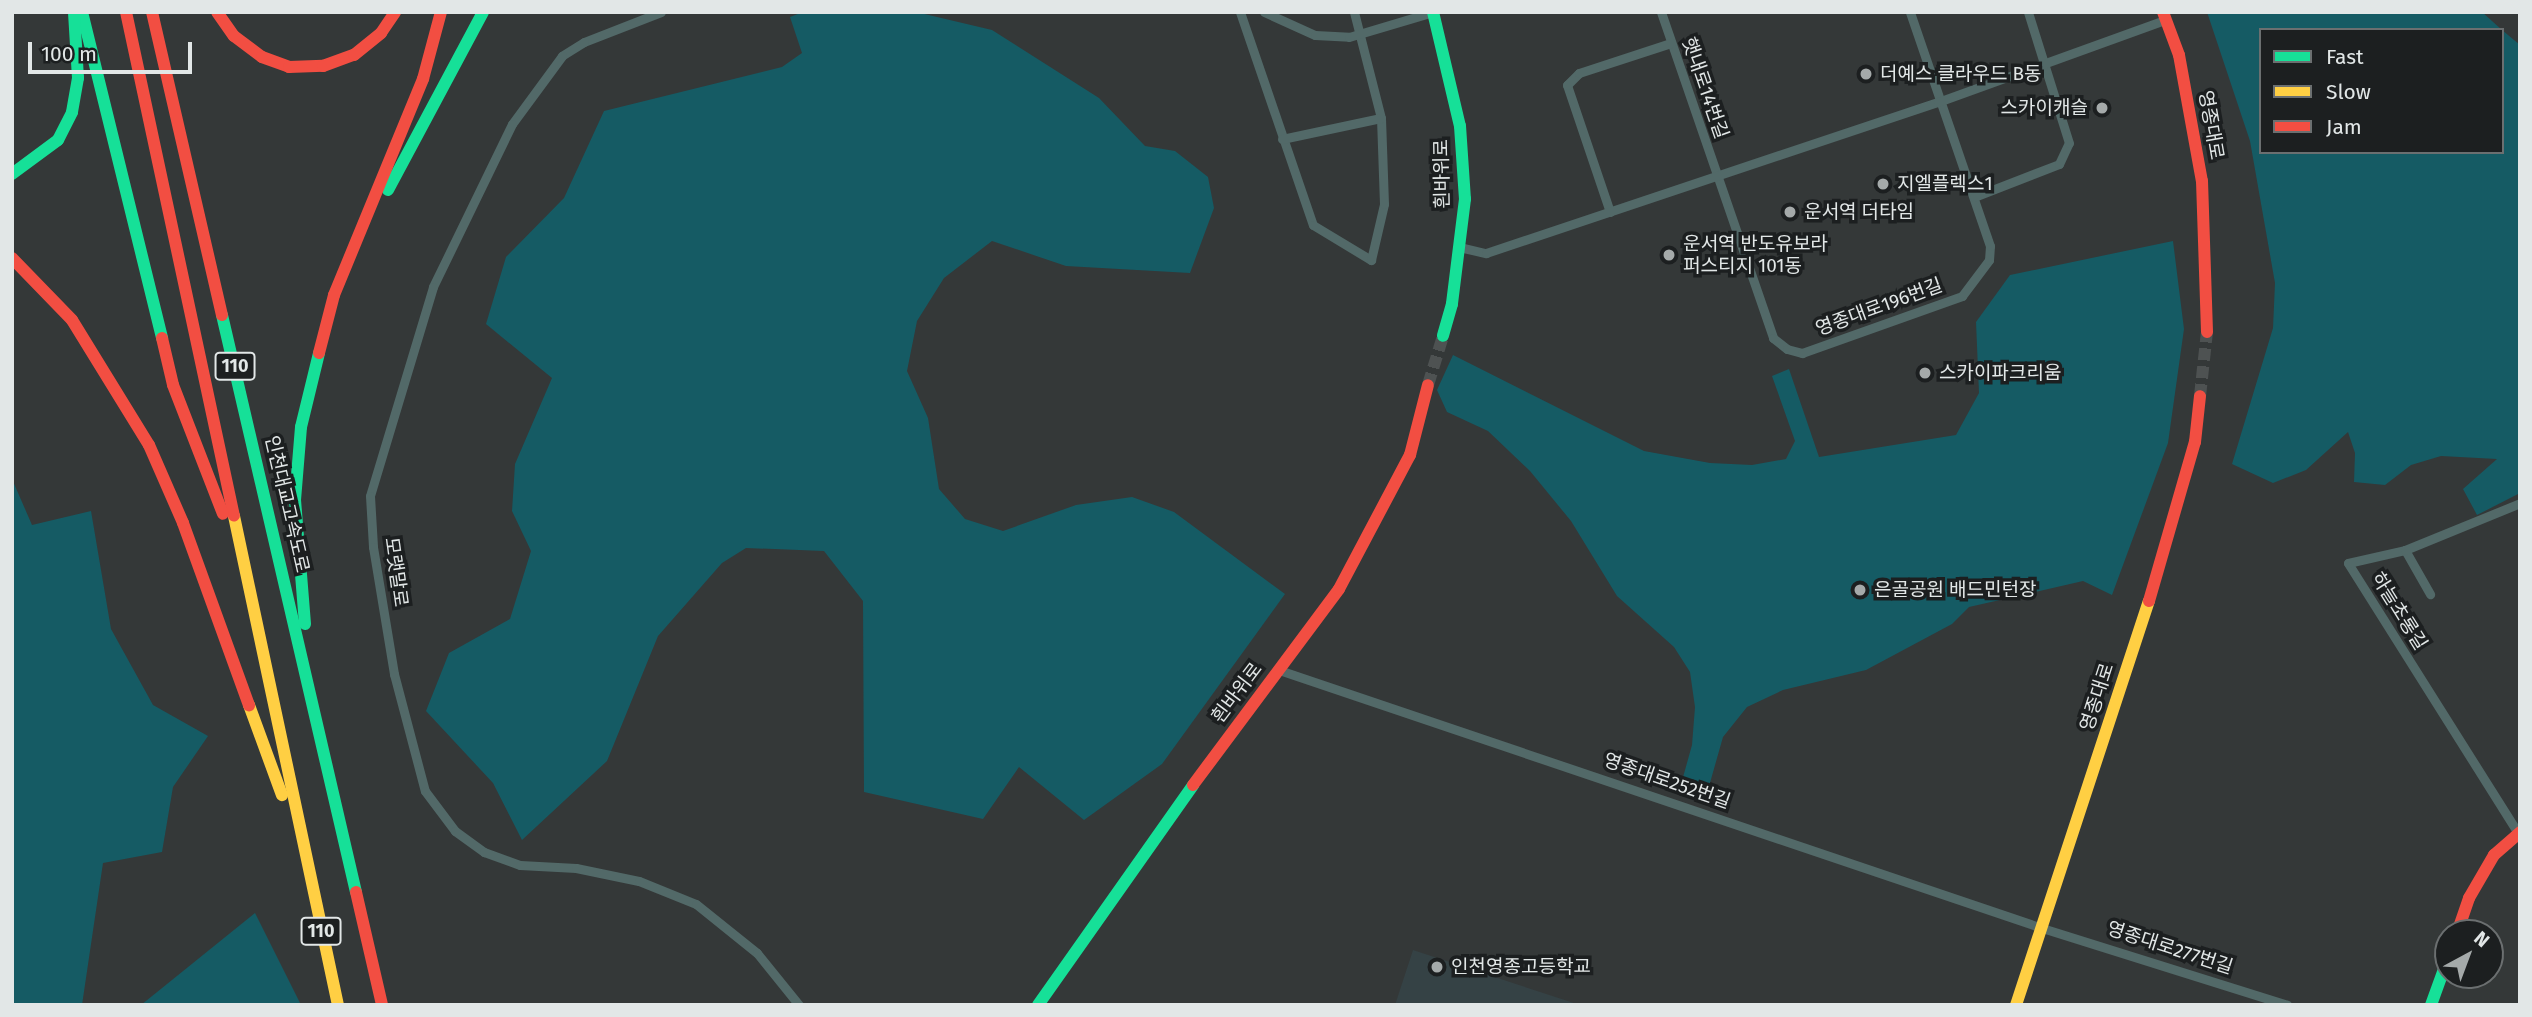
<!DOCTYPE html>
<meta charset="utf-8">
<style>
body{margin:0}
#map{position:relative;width:2532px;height:1017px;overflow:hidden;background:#343838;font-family:"Fira Sans","Noto Sans KR",sans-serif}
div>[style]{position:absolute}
.built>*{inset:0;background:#354245}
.green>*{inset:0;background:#155b64}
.secondary-tunnel>*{height:12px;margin-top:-6px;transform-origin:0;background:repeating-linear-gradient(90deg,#4e5252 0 12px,transparent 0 18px)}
.street>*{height:9px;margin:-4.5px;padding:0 4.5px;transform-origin:4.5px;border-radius:4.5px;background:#526968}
.fast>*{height:12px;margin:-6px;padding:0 6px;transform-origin:6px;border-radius:6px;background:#16e098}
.slow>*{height:12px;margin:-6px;padding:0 6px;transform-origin:6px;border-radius:6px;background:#ffcf43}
.jam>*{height:12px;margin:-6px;padding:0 6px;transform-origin:6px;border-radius:6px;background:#f24e42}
.dots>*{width:19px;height:19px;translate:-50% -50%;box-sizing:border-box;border:4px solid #1c1f20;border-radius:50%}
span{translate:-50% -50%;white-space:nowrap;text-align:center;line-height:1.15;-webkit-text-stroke:7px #1c1f20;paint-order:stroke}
.shield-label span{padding:2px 5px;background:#1c1f20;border:2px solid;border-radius:5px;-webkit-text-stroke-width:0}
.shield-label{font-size:18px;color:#e2e7e7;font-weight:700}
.poi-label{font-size:19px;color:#e2e7e7}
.left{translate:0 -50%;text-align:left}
.right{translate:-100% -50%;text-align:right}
.street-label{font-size:19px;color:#e2e7e7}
.frame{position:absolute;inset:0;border:14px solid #e2e7e7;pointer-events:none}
.legend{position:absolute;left:2259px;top:28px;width:245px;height:126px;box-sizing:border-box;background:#1c1f20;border:2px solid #6b6f70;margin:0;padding:9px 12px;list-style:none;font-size:21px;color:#e2e7e7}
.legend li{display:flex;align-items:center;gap:14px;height:35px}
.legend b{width:35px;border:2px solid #6b6f70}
.north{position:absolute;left:2434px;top:919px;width:70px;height:70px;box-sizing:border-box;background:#1c1f20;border:2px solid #6b6f70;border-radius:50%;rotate:41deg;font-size:19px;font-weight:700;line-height:28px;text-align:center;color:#e2e7e7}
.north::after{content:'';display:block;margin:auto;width:24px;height:32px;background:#a5aaaa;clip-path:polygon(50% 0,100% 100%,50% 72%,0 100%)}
.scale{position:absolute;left:28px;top:42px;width:164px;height:32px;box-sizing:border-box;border:4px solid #e2e7e7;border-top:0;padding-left:9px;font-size:21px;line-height:24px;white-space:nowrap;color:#e2e7e7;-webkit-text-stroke:5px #1c1f20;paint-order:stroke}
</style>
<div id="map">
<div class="built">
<i style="clip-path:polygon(1413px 950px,1519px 985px,1580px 1005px,1395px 1005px)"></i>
</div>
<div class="green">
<i style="clip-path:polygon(803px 12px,916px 12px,992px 30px,1099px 98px,1145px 146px,1175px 151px,1208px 177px,1214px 208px,1190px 273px,1066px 266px,992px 241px,944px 278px,917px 321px,907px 371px,928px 418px,939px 489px,965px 519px,1003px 531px,1076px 505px,1132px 497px,1174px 512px,1285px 594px,1162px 764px,1084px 820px,1019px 767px,983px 819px,864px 792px,863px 601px,824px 551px,746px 548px,722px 563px,658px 636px,607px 761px,522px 840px,493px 783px,426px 711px,449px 653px,510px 619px,531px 551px,512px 511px,515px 464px,552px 378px,486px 324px,506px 257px,564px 198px,604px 111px,782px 67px,802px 53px,790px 17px)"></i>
<i style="clip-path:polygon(2207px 12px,2482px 12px,2502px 30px,2261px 30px,2261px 152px,2502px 152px,2502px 30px,2520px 45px,2520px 493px,2477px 515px,2463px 489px,2497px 459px,2441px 456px,2411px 465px,2385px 485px,2354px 482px,2355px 453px,2348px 432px,2306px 470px,2273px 483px,2232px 464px,2273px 328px,2275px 283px,2250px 141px)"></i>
<i style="clip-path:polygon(2173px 241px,2184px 329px,2168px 443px,2112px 595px,2083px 581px,1969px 607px,1952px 624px,1866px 670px,1783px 690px,1747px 707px,1723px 737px,1706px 797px,1680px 788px,1692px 745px,1695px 707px,1690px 672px,1674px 647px,1617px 596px,1571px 521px,1530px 471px,1488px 431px,1447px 412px,1437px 390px,1453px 355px,1644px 451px,1710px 463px,1752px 465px,1786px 459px,1795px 441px,1772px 376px,1789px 369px,1819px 457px,1956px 435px,1979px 393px,1976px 322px,2010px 275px)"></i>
<i style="clip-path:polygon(12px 479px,32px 525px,91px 511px,111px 629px,153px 705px,208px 736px,173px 787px,162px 852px,103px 863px,82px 1005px,12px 1005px)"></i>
<i style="clip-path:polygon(255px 913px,301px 1005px,141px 1005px)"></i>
</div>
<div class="secondary-tunnel">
<i style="left:1428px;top:385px;width:51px;rotate:-73deg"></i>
<i style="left:2200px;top:396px;width:64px;rotate:-83.8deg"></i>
</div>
<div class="street">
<i style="left:661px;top:12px;width:83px;rotate:158.7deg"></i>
<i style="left:584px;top:42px;width:26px;rotate:148deg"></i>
<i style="left:562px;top:56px;width:84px;rotate:126.3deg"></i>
<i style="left:512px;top:124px;width:181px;rotate:115.9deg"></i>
<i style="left:433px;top:287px;width:218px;rotate:106.8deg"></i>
<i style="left:370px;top:496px;width:51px;rotate:86.6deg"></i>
<i style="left:373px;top:547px;width:129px;rotate:80.6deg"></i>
<i style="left:394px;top:674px;width:121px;rotate:75.2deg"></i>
<i style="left:425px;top:791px;width:50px;rotate:53.1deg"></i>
<i style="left:455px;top:831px;width:36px;rotate:36deg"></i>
<i style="left:484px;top:852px;width:38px;rotate:20deg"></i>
<i style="left:520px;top:865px;width:56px;rotate:3.1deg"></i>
<i style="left:576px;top:868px;width:64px;rotate:11.7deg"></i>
<i style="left:639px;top:881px;width:61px;rotate:22deg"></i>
<i style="left:696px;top:904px;width:78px;rotate:38.8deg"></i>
<i style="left:757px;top:953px;width:67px;rotate:51.1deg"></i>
<i style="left:1240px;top:12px;width:225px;rotate:71.1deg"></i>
<i style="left:1313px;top:225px;width:68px;rotate:31.1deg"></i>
<i style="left:1371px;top:260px;width:57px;rotate:-76.9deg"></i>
<i style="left:1384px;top:204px;width:86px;rotate:-92deg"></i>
<i style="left:1381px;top:118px;width:109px;rotate:-104.3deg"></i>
<i style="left:1264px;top:12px;width:56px;rotate:24.3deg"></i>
<i style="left:1315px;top:35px;width:34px;rotate:3deg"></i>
<i style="left:1349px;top:37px;width:88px;rotate:-16.6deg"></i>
<i style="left:1661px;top:12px;width:345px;rotate:71deg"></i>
<i style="left:1773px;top:338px;width:18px;rotate:38deg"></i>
<i style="left:1787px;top:349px;width:16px;rotate:15deg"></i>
<i style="left:1802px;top:353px;width:170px;rotate:-19.6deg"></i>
<i style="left:1962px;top:296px;width:45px;rotate:-53.1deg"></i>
<i style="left:1989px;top:260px;width:14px;rotate:-86deg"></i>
<i style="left:1990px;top:246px;width:247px;rotate:-108.9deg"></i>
<i style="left:1282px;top:139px;width:101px;rotate:-12deg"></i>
<i style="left:1974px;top:197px;width:91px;rotate:-21.2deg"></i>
<i style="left:2059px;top:164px;width:23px;rotate:-65deg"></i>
<i style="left:2069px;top:143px;width:137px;rotate:-107.4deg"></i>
<i style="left:1610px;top:212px;width:134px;rotate:-108.7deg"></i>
<i style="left:1567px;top:85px;width:17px;rotate:-45deg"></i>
<i style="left:1579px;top:73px;width:97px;rotate:-18.1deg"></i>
<i style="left:1459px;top:247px;width:28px;rotate:13deg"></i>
<i style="left:1486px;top:253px;width:477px;rotate:-18.5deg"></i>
<i style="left:1938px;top:102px;width:241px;rotate:-19.9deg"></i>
<i style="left:2405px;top:550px;width:51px;rotate:60.4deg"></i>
<i style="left:1279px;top:670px;width:805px;rotate:18.68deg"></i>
<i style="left:2042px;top:928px;width:257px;rotate:17.4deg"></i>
<i style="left:2518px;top:833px;width:319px;rotate:-122.2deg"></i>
<i style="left:2348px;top:563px;width:58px;rotate:-12.8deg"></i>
<i style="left:2405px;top:550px;width:124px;rotate:-22.2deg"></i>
</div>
<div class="fast">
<i style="left:82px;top:12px;width:336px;rotate:76.2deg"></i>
<i style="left:1433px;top:12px;width:117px;rotate:76.7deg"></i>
<i style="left:1460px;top:126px;width:73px;rotate:86.1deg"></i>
<i style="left:1465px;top:199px;width:106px;rotate:97.1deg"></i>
<i style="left:1452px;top:304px;width:33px;rotate:106deg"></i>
<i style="left:12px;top:174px;width:57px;rotate:-36.5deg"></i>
<i style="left:58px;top:140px;width:31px;rotate:-63deg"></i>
<i style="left:72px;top:112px;width:35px;rotate:-80deg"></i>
<i style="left:78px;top:78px;width:66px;rotate:-93.5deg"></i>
<i style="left:388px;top:190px;width:202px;rotate:-61.9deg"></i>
<i style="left:222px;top:315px;width:592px;rotate:76.93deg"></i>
<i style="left:305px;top:624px;width:124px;rotate:-94.6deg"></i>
<i style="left:295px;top:500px;width:73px;rotate:-85.3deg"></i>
<i style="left:301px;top:427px;width:76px;rotate:-76.3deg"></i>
<i style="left:1038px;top:1005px;width:269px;rotate:-54.8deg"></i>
<i style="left:2431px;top:1005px;width:50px;rotate:-70.1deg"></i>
</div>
<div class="slow">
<i style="left:234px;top:516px;width:500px;rotate:78deg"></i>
<i style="left:249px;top:705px;width:96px;rotate:69.9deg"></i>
<i style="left:2016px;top:1005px;width:425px;rotate:-71.8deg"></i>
</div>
<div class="jam">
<i style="left:126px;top:12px;width:515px;rotate:77.91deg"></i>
<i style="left:152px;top:12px;width:311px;rotate:77deg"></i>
<i style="left:217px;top:12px;width:29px;rotate:55deg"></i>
<i style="left:234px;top:36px;width:35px;rotate:37deg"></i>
<i style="left:262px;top:57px;width:29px;rotate:20deg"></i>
<i style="left:289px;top:67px;width:34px;rotate:-2deg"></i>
<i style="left:323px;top:66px;width:33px;rotate:-20deg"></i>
<i style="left:354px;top:55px;width:35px;rotate:-39deg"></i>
<i style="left:381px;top:33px;width:25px;rotate:-56deg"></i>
<i style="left:2163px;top:12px;width:46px;rotate:69.6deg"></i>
<i style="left:2179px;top:55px;width:128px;rotate:79.7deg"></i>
<i style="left:2202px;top:181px;width:151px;rotate:88.1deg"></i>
<i style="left:12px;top:258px;width:86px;rotate:45.9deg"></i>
<i style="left:72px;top:320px;width:147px;rotate:58.4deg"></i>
<i style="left:149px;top:445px;width:85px;rotate:66.4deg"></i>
<i style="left:183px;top:523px;width:194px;rotate:70.1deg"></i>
<i style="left:162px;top:338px;width:48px;rotate:76.8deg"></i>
<i style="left:173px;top:385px;width:138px;rotate:68.8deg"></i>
<i style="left:319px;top:353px;width:60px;rotate:-75.5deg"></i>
<i style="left:334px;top:295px;width:234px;rotate:-67.6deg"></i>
<i style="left:423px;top:79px;width:69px;rotate:-75deg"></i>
<i style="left:2149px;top:601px;width:166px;rotate:-73.9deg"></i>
<i style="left:2195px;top:442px;width:46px;rotate:-83.8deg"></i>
<i style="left:1193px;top:785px;width:244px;rotate:-53.3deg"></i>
<i style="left:1339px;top:589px;width:152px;rotate:-62.1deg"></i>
<i style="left:1410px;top:455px;width:72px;rotate:-75.6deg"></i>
<i style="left:356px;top:892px;width:116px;rotate:77deg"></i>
<i style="left:2457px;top:933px;width:37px;rotate:-71deg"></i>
<i style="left:2469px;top:898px;width:50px;rotate:-59.8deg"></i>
<i style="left:2494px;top:855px;width:35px;rotate:-41deg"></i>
</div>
<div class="dots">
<i style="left:1866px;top:74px;background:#a5aaaa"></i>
<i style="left:2102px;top:108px;background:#a5aaaa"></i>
<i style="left:1883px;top:184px;background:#a5aaaa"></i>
<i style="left:1790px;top:212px;background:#a5aaaa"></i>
<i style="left:1669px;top:255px;background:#a5aaaa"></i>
<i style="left:1925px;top:373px;background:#a5aaaa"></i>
<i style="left:1860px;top:590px;background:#a5aaaa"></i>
<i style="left:1437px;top:967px;background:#a5aaaa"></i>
</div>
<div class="shield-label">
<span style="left:235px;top:366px">110</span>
<span style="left:321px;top:931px">110</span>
</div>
<div class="poi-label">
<span class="left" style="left:1880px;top:74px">더예스 클라우드 B동</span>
<span class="right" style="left:2088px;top:108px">스카이캐슬</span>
<span class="left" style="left:1897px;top:184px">지엘플렉스1</span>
<span class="left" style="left:1804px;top:212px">운서역 더타임</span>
<span class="left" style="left:1683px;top:255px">운서역 반도유보라<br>퍼스티지 101동</span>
<span class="left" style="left:1939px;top:373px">스카이파크리움</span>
<span class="left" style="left:1874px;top:590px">은골공원 배드민턴장</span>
<span class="left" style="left:1451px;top:967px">인천영종고등학교</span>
</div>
<div class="street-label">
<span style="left:1705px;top:88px;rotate:71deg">햇내로14번길</span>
<span style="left:2211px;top:125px;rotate:80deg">영종대로</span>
<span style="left:1442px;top:174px;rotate:-91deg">흰바위로</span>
<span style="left:1879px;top:307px;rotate:-20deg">영종대로196번길</span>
<span style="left:287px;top:504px;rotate:77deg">인천대교고속도로</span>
<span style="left:396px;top:572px;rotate:82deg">모랫말로</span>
<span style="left:2399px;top:611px;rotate:58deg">하늘초롱길</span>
<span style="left:1237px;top:693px;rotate:-53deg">흰바위로</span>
<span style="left:2097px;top:697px;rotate:-72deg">영종대로</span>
<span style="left:1667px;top:781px;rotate:19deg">영종대로252번길</span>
<span style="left:2170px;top:948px;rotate:18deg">영종대로277번길</span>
</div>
<div class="frame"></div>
<ul class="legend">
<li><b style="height:9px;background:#16e098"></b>Fast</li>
<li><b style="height:9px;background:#ffcf43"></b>Slow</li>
<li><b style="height:9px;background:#f24e42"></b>Jam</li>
</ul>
<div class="north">N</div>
<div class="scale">100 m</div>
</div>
